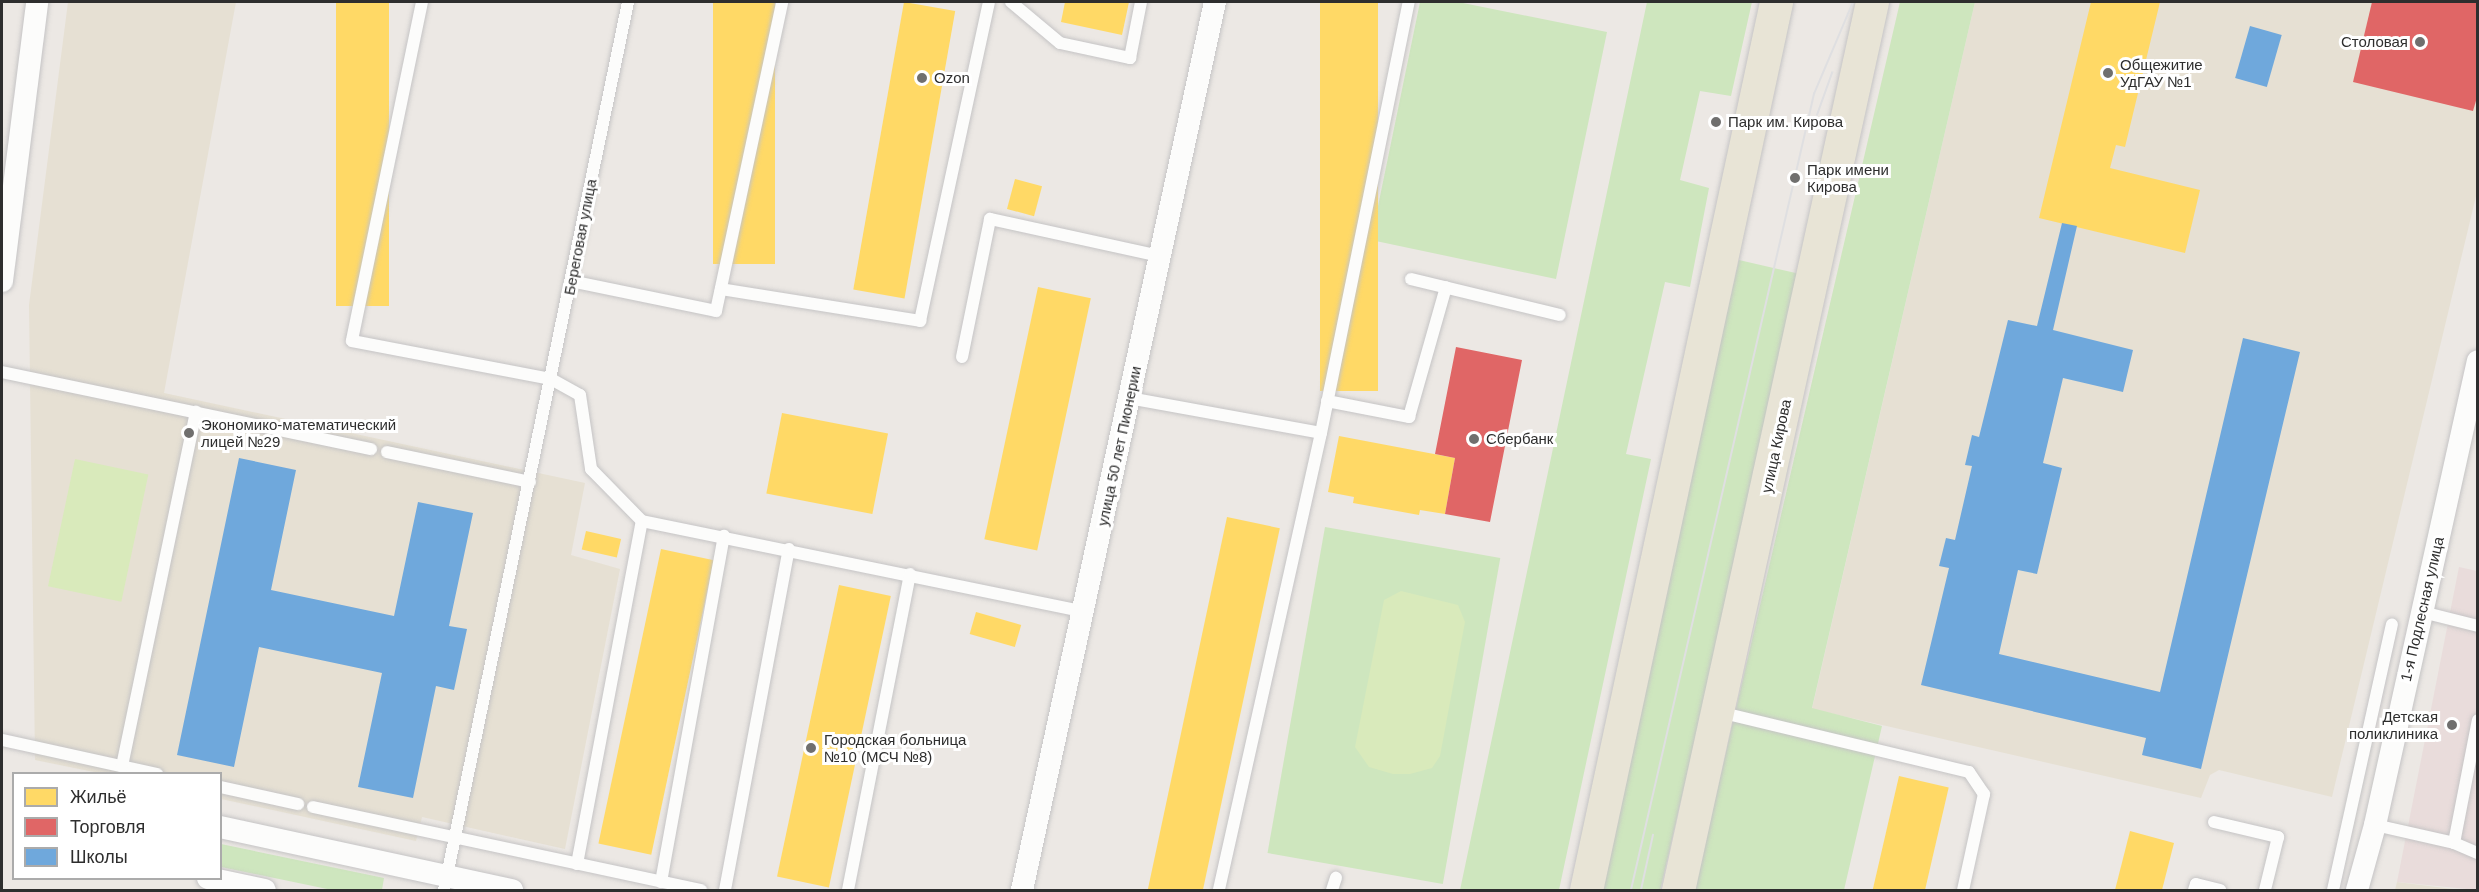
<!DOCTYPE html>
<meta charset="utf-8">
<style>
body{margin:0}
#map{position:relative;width:2479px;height:892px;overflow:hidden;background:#ece8e4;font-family:Helvetica,sans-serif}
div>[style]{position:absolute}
.education>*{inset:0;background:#e6e0d3}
.medical>*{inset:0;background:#e9dcdb}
.green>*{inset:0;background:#cee6be;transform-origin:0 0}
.pitch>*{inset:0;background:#d9eabb;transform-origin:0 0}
.homes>*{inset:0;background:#ffd966;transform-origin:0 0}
.shops>*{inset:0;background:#e06666}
.schools>*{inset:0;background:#6fa8dc;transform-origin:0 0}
.roads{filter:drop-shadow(0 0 2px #c5c4c5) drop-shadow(0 0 2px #c5c4c5)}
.lane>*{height:12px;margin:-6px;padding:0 6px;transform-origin:6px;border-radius:6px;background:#fcfcfb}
.street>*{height:22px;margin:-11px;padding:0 11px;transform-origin:11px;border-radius:11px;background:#fcfcfb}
.primary>*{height:33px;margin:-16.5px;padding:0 16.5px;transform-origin:16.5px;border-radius:16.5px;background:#e8e4d6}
.tram>*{height:1.5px;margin:-0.75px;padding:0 0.75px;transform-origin:0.75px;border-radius:0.75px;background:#dfdfe1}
.dots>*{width:16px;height:16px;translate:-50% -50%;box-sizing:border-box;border:3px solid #fff;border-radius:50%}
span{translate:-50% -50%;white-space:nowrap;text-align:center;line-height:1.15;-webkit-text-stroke:6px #fff;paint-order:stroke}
.poi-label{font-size:15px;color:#2e2e2e}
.right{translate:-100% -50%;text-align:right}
.left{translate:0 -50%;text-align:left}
.street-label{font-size:15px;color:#2e2e2e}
.frame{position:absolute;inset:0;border:3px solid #2e2e2e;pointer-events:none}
.legend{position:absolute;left:12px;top:772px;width:210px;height:108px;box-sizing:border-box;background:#fff;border:2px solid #ababab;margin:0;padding:8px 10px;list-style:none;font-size:18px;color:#2e2e2e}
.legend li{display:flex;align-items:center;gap:12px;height:30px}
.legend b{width:30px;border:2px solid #ababab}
</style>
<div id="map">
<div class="education">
<i style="clip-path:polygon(68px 2px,236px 2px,164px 393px,585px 483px,571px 555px,620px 569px,565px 849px,422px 817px,416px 841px,221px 799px,220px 774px,99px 773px,35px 760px,29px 305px)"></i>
<i style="clip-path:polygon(1975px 2px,2477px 2px,2477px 192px,2332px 797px,2219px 770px,2210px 775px,2201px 798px,1812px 709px)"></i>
<i style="clip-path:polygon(2397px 882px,2461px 890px,2395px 890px)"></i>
</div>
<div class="medical">
<i style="clip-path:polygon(2459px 567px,2477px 571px,2477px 890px,2397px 882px)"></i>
</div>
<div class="green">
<i style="clip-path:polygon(1420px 2px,1458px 2px,1607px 32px,1556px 279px,1371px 240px)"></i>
<i style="clip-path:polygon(1647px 2px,1752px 2px,1731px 96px,1700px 91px,1680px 180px,1709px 188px,1690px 287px,1665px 282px,1626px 454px,1651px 459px,1559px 890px,1460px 890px)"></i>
<i style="clip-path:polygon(1900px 2px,1975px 2px,1812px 708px,1882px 726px,1844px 890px,1694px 890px)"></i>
<i style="left:1739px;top:260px;width:65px;height:646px;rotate:13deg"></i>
<i style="left:1325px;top:527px;width:178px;height:331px;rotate:10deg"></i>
<i style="clip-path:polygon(221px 844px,384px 878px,382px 890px,332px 890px,221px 867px)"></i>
</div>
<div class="pitch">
<i style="left:75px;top:459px;width:75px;height:130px;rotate:12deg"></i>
<i style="clip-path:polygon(1401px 591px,1458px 605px,1465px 622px,1440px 756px,1432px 768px,1410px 774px,1393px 774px,1369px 767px,1355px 747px,1384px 600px)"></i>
</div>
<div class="homes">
<i style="left:336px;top:2px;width:53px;height:304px"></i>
<i style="left:713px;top:2px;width:62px;height:262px"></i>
<i style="left:904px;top:2px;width:52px;height:292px;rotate:10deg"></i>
<i style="clip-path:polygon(1065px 2px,1129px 2px,1122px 35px,1061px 22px)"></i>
<i style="left:1320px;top:2px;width:58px;height:389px"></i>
<i style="clip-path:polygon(2091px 2px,2160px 2px,2125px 147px,2116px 145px,2110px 168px,2200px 190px,2185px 253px,2039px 218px)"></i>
<i style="left:1015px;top:179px;width:28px;height:31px;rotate:15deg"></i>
<i style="left:1038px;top:287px;width:54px;height:258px;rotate:12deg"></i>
<i style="left:782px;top:413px;width:108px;height:82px;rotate:11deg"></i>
<i style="clip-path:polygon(1339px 436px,1455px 458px,1445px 514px,1420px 510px,1419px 515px,1353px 503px,1354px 497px,1328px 492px)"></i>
<i style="left:1227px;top:517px;width:54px;height:381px;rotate:12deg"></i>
<i style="left:586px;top:531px;width:36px;height:19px;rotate:13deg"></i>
<i style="left:661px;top:549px;width:54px;height:301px;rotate:12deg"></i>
<i style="left:839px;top:585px;width:53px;height:298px;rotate:12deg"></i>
<i style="left:976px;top:612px;width:47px;height:23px;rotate:16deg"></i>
<i style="left:1899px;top:776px;width:51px;height:117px;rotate:13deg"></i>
<i style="clip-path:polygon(2130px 831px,2174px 843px,2162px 890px,2115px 890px)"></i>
</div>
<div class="shops">
<i style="clip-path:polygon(2372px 2px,2478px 2px,2478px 94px,2473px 111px,2353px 82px)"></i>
<i style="clip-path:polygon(1456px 347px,1522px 360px,1490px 522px,1445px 514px,1455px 458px,1435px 454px)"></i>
</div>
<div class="schools">
<i style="left:2250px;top:26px;width:33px;height:54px;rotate:16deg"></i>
<i style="clip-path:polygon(2062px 223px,2077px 226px,2053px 330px,2133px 350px,2123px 392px,2063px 378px,2043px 463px,2062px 468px,2037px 574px,2018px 570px,1999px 654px,2160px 692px,2243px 338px,2300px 352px,2201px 769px,2142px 755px,2146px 738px,1921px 685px,1949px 568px,1939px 566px,1946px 538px,1955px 540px,1972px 466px,1965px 465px,1972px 435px,1979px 437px,2008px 320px,2037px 326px)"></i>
<i style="clip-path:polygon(239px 458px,296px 470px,271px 590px,394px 616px,418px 502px,473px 513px,449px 626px,467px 629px,454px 690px,436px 686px,413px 798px,358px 787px,382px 673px,259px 647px,234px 767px,177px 755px)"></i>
</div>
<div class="roads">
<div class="lane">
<i style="left:422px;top:2px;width:346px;rotate:101.7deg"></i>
<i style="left:352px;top:341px;width:203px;rotate:10.8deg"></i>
<i style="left:551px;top:379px;width:33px;rotate:29deg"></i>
<i style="left:580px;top:395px;width:75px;rotate:81.5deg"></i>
<i style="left:591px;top:469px;width:73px;rotate:45.6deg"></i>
<i style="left:642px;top:521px;width:449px;rotate:11.6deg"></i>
<i style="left:1011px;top:2px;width:64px;rotate:39.9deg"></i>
<i style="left:1060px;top:43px;width:72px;rotate:12.1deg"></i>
<i style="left:1130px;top:58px;width:57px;rotate:-78.9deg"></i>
<i style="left:1411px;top:279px;width:153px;rotate:13.6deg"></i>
<i style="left:571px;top:281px;width:148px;rotate:11.7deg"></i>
<i style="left:716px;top:311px;width:316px;rotate:-77.9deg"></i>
<i style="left:721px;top:289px;width:202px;rotate:9.1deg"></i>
<i style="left:920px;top:321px;width:326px;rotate:-77.8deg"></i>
<i style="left:962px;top:357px;width:141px;rotate:-78.5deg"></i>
<i style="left:990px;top:219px;width:174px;rotate:12.3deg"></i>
<i style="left:2px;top:372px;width:377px;rotate:11.8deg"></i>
<i style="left:1129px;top:398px;width:195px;rotate:10.3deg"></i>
<i style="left:1321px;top:433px;width:468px;rotate:102.6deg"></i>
<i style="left:1327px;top:401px;width:84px;rotate:11deg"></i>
<i style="left:1409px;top:417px;width:135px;rotate:-74.1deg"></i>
<i style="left:1321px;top:433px;width:440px;rotate:-78.5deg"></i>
<i style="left:387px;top:452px;width:146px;rotate:11.8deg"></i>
<i style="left:2422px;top:612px;width:58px;rotate:14deg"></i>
<i style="left:1719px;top:712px;width:257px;rotate:13.5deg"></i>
<i style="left:1969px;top:772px;width:27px;rotate:56deg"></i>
<i style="left:1984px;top:794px;width:98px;rotate:102.3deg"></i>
<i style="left:2px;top:740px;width:159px;rotate:12.4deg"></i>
<i style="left:122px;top:766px;width:362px;rotate:-78.2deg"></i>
<i style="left:220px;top:787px;width:80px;rotate:12.3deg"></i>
<i style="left:313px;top:807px;width:397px;rotate:12.1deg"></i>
<i style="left:2214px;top:822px;width:66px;rotate:13.2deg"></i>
<i style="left:2278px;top:837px;width:55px;rotate:103.8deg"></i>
<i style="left:2375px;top:825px;width:81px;rotate:12.8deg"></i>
<i style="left:2454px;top:843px;width:125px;rotate:-79deg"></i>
<i style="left:2454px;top:843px;width:26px;rotate:23deg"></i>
<i style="left:577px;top:864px;width:349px;rotate:-79.3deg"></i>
<i style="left:661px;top:882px;width:352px;rotate:-79.7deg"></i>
<i style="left:444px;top:890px;width:907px;rotate:-78.29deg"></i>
<i style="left:725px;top:890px;width:347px;rotate:-79.4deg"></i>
<i style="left:848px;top:890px;width:322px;rotate:-78.9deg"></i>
<i style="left:1332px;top:890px;width:13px;rotate:-72deg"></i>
<i style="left:2194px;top:890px;width:6px;rotate:-72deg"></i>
<i style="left:2196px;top:884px;width:25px;rotate:14deg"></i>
<i style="left:2333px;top:890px;width:272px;rotate:-77.5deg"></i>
</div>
<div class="street">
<i style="left:2px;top:281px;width:281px;rotate:-82.8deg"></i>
<i style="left:220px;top:827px;width:299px;rotate:12.2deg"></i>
<i style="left:208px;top:878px;width:58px;rotate:11.9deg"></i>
<i style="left:1022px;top:890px;width:909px;rotate:-77.74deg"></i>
<i style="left:2357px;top:890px;width:67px;rotate:-74.5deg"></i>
<i style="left:2375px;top:825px;width:475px;rotate:-77.5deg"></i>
</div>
<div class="primary">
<i style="left:1586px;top:890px;width:908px;rotate:-77.92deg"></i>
<i style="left:1678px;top:890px;width:909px;rotate:-77.68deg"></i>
</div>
</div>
<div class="tram">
<i style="left:1817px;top:115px;width:45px;rotate:-70.3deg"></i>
<i style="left:1631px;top:890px;width:817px;rotate:-77.05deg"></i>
<i style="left:1814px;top:94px;width:100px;rotate:-67deg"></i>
<i style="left:1641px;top:890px;width:56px;rotate:-77.7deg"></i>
</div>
<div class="dots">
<i style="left:2420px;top:42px;background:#706f6e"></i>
<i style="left:2108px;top:73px;background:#706f6e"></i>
<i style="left:922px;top:78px;background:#706f6e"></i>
<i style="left:1716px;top:122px;background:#706f6e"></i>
<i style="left:1795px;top:178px;background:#706f6e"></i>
<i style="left:189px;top:433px;background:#706f6e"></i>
<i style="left:1474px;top:439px;background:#706f6e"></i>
<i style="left:2452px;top:725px;background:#706f6e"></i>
<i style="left:811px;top:748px;background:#706f6e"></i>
</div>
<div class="poi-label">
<span class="right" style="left:2408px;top:42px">Столовая</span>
<span class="left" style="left:2120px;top:73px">Общежитие<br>УдГАУ №1</span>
<span class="left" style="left:934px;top:78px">Ozon</span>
<span class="left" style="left:1728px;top:122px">Парк им. Кирова</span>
<span class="left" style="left:1807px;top:178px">Парк имени<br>Кирова</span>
<span class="left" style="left:201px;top:433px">Экономико-математический<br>лицей №29</span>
<span class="left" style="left:1486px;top:439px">Сбербанк</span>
<span class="right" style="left:2438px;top:725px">Детская<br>поликлиника</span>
<span class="left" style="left:824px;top:748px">Городская больница<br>№10 (МСЧ №8)</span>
</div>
<div class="street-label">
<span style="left:580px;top:237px;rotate:-79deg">Береговая улица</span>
<span style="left:1119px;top:446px;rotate:-78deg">улица 50 лет Пионерии</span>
<span style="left:1776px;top:446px;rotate:-78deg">улица Кирова</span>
<span style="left:2422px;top:609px;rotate:-77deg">1-я Подлесная улица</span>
</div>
<div class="frame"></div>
<ul class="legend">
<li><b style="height:16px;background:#ffd966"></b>Жильё</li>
<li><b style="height:16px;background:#e06666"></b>Торговля</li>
<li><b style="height:16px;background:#6fa8dc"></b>Школы</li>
</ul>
</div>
